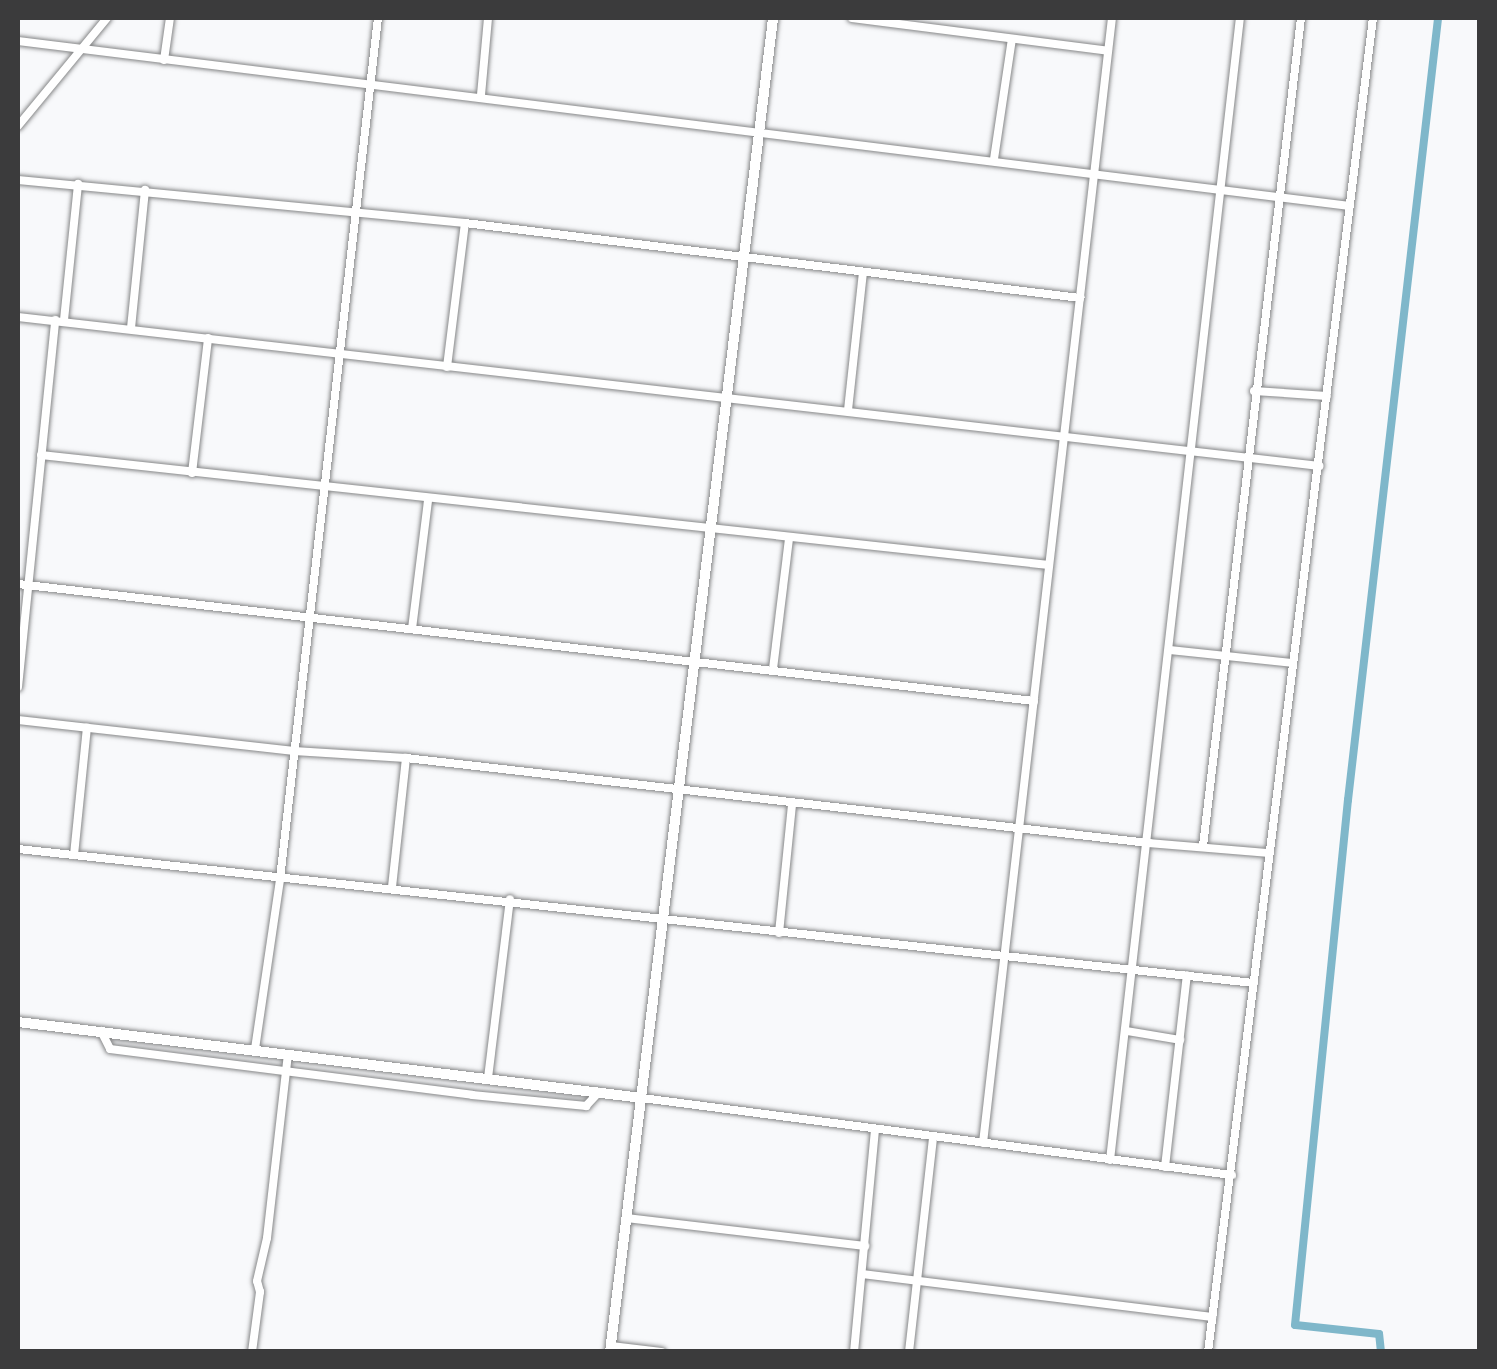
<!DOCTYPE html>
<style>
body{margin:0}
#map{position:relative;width:1497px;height:1369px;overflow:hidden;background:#f8f9fb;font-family:Figtree,sans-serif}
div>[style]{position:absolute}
.canal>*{height:8px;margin:-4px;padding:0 4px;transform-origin:4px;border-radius:4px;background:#7fb7ca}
.roads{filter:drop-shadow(0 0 2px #868788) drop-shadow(0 0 2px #868788)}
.minor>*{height:8px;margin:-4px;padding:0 4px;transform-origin:4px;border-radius:4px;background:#fff}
.tertiary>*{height:10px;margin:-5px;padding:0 5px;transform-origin:5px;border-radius:5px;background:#fff}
span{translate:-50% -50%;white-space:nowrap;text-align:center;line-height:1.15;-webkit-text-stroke:10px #f8f9fb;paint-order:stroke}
.frame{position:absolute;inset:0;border:20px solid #3b3b3c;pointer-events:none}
</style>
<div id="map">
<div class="canal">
<i style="left:1381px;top:1352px;width:18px;rotate:-96deg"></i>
<i style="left:1379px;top:1334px;width:84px;rotate:-173.9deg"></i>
<i style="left:1295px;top:1325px;width:528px;rotate:-84.24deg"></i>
<i style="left:1348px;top:800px;width:787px;rotate:-83.43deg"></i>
</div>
<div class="roads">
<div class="minor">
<i style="left:852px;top:18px;width:258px;rotate:7.3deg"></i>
<i style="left:18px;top:41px;width:1342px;rotate:7.06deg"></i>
<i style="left:164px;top:60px;width:42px;rotate:-81.9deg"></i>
<i style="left:481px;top:95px;width:77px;rotate:-84.8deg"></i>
<i style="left:18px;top:126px;width:140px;rotate:-50.5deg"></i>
<i style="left:994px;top:159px;width:121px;rotate:-81.5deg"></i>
<i style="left:18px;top:180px;width:449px;rotate:5.5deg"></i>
<i style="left:465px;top:223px;width:620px;rotate:6.95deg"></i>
<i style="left:18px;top:317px;width:1310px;rotate:6.53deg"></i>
<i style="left:64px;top:320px;width:137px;rotate:-84.1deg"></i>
<i style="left:131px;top:328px;width:139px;rotate:-84.2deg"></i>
<i style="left:447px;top:367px;width:145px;rotate:-82.9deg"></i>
<i style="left:1254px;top:391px;width:73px;rotate:3.9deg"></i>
<i style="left:848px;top:410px;width:138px;rotate:-83.8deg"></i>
<i style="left:41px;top:455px;width:1014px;rotate:6.23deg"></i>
<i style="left:192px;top:473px;width:136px;rotate:-83.2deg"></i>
<i style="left:18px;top:584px;width:1023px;rotate:6.57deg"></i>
<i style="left:412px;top:629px;width:130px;rotate:-82.9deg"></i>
<i style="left:1169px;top:650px;width:124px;rotate:6deg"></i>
<i style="left:773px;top:669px;width:131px;rotate:-83deg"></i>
<i style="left:18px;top:687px;width:369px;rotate:-84.2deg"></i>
<i style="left:18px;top:720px;width:278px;rotate:6.4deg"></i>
<i style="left:294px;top:751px;width:112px;rotate:3.6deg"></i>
<i style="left:406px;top:758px;width:748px;rotate:6.53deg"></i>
<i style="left:1149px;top:843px;width:120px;rotate:4.8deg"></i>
<i style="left:1203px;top:846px;width:834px;rotate:-83.25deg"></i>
<i style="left:18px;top:849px;width:1243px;rotate:6.19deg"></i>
<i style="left:74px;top:855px;width:128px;rotate:-84.2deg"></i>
<i style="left:392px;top:887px;width:130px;rotate:-83.8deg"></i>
<i style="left:779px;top:933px;width:130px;rotate:-84.2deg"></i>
<i style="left:101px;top:1031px;width:20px;rotate:63deg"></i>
<i style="left:110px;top:1049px;width:365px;rotate:7.2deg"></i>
<i style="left:472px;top:1095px;width:115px;rotate:5.5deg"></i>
<i style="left:586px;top:1106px;width:19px;rotate:-47deg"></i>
<i style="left:1127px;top:1031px;width:54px;rotate:9.6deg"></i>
<i style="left:255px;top:1049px;width:172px;rotate:-81.6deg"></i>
<i style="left:280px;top:879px;width:867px;rotate:-83.51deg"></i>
<i style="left:488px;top:1078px;width:180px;rotate:-83deg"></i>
<i style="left:642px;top:1098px;width:595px;rotate:7.44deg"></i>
<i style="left:983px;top:1143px;width:1132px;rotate:-83.46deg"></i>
<i style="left:1110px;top:1160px;width:1149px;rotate:-83.51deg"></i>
<i style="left:1165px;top:1167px;width:193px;rotate:-83.5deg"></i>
<i style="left:626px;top:1218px;width:241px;rotate:6.7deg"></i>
<i style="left:862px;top:1274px;width:353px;rotate:7deg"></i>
<i style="left:611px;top:1346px;width:51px;rotate:6.7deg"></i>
<i style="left:252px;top:1352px;width:61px;rotate:-82.4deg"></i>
<i style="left:260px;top:1292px;width:11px;rotate:-105deg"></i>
<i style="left:257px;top:1281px;width:44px;rotate:-76.9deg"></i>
<i style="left:267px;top:1238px;width:185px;rotate:-83.5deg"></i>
<i style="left:854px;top:1352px;width:223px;rotate:-84.6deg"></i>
<i style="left:909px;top:1352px;width:215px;rotate:-83.6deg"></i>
<i style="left:1208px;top:1352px;width:1344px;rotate:-82.95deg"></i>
</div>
<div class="tertiary">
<i style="left:18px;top:1022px;width:629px;rotate:6.94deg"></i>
<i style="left:610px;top:1352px;width:1344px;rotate:-83.03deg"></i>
</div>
</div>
<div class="frame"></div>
</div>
